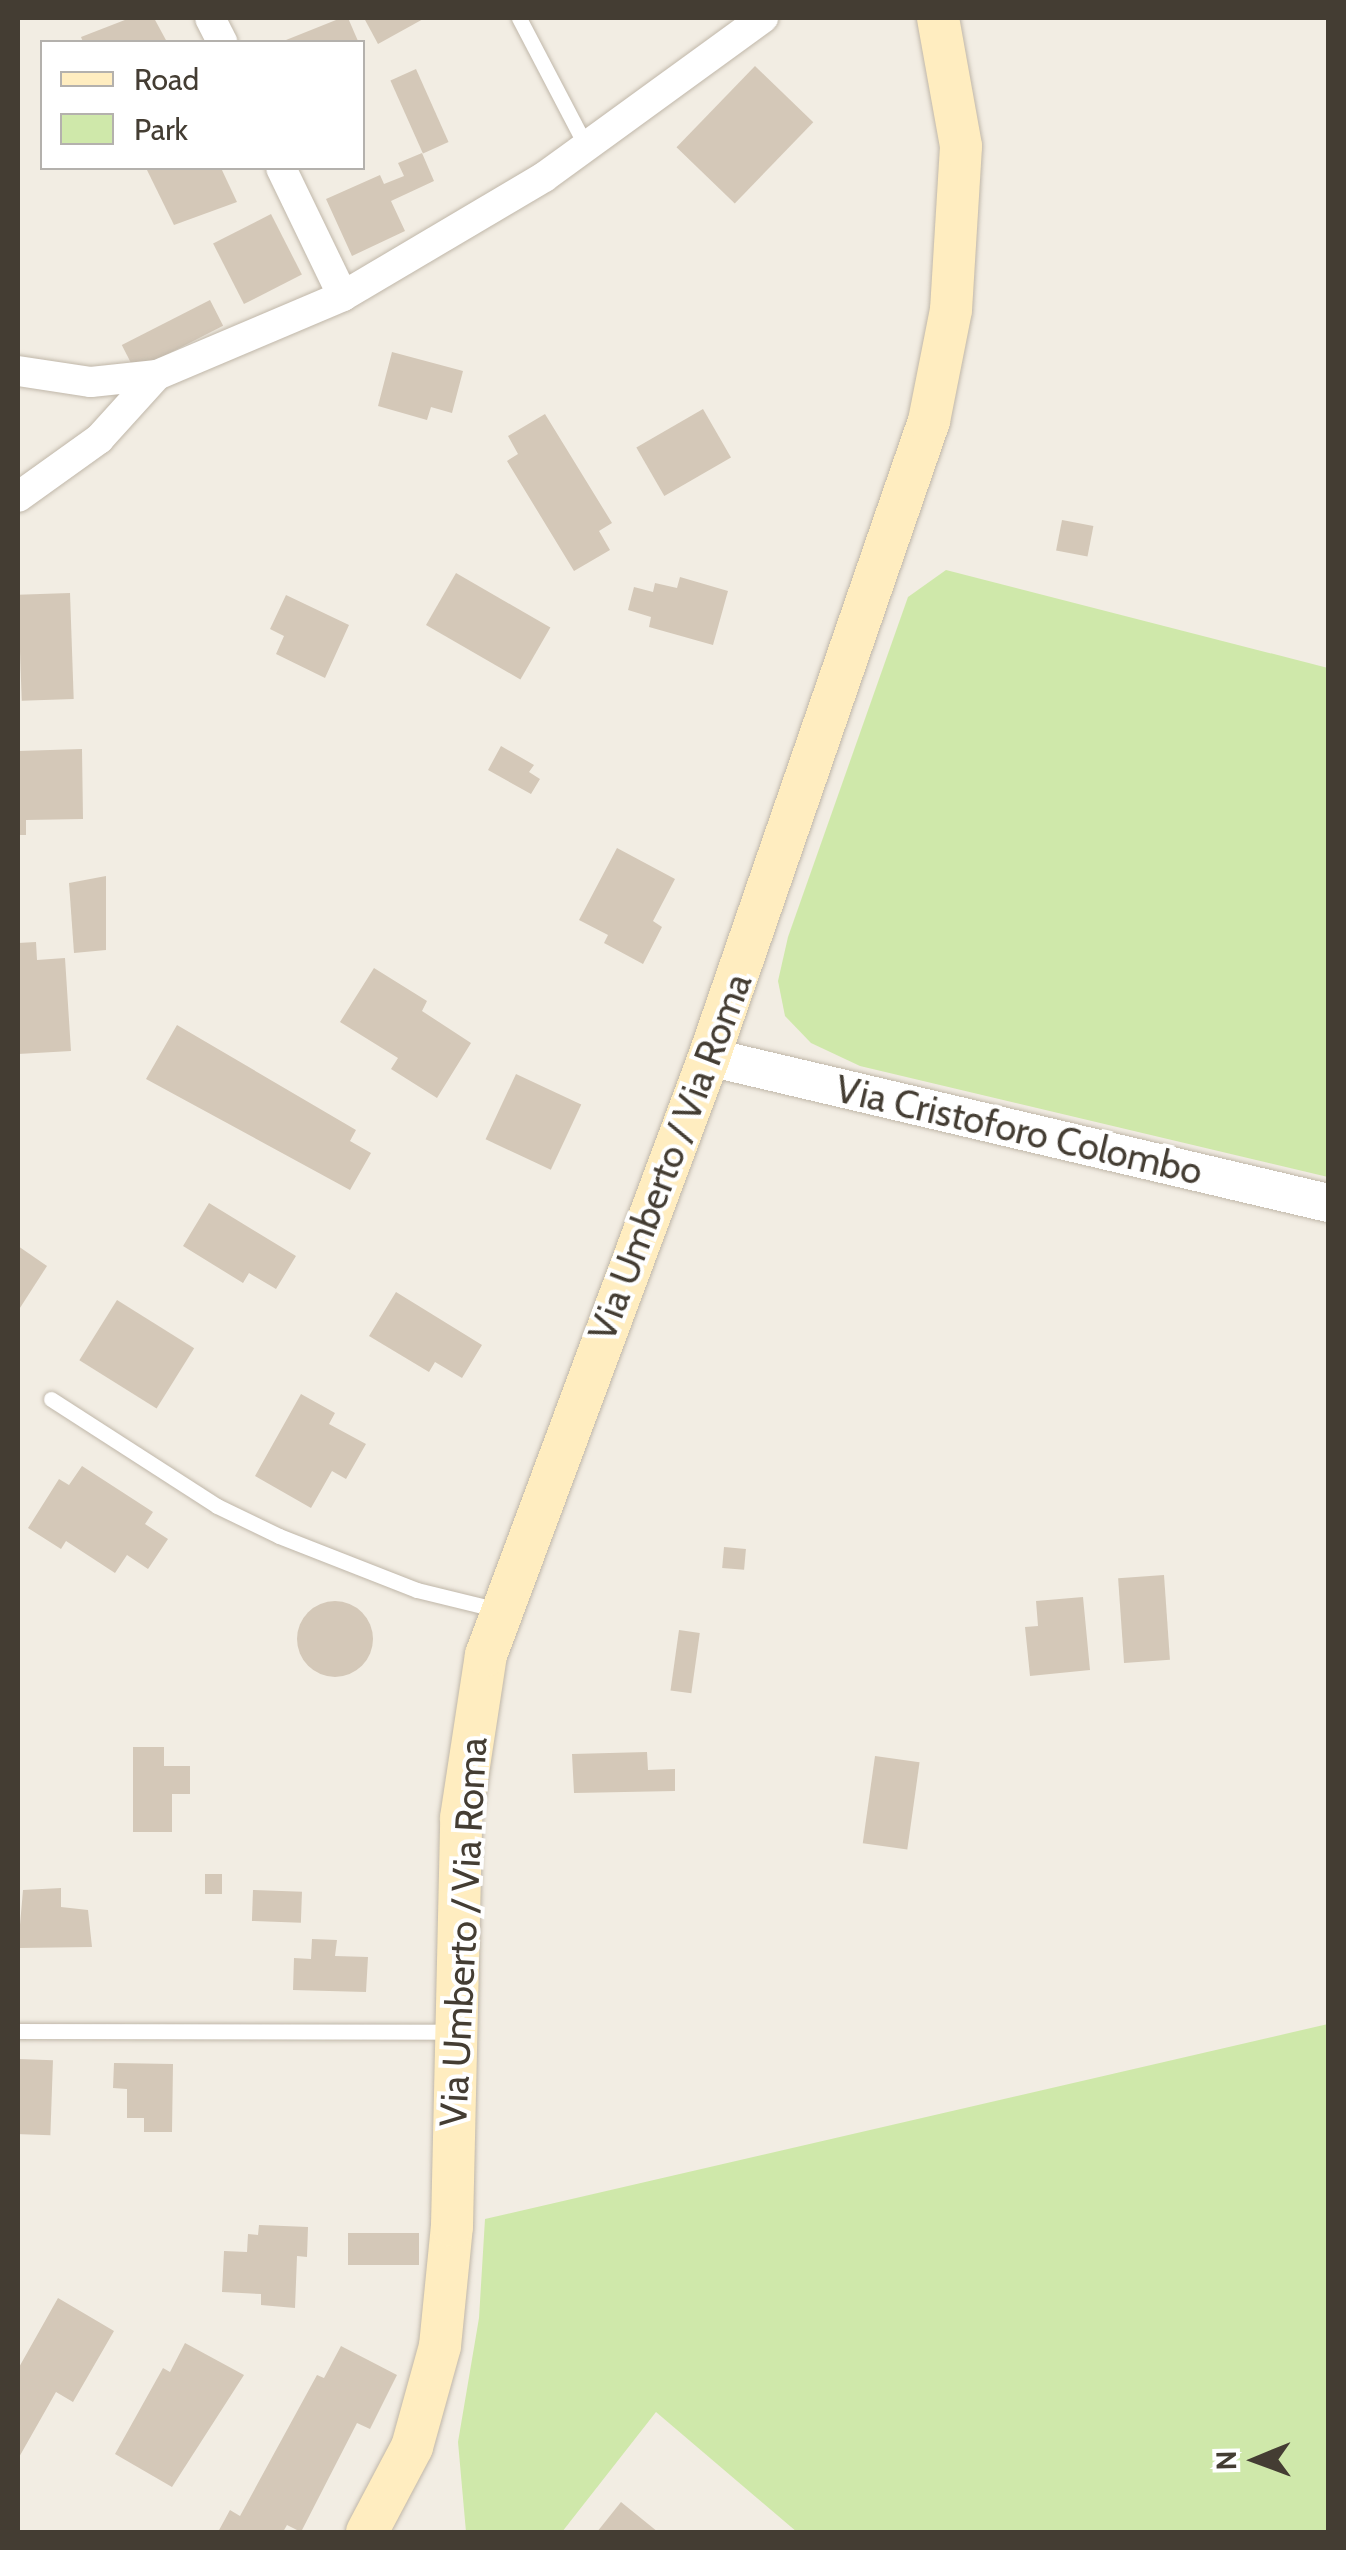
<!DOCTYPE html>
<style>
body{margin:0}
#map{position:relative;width:1346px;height:2550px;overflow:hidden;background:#f2ede3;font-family:Cabin,sans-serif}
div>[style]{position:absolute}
.green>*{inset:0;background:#cfe8aa}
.building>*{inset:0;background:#d4c8b8;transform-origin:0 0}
.round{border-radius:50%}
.roads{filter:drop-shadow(0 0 2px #c0b7a9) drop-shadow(0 0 2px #c0b7a9)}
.service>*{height:15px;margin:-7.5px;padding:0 7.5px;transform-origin:7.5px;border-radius:7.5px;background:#fff}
.minor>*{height:30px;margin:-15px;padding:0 15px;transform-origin:15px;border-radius:15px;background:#fff}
.tertiary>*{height:38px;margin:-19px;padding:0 19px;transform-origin:19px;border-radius:19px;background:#fff}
.secondary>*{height:42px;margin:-21px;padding:0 21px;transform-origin:21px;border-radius:21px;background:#ffedc0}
span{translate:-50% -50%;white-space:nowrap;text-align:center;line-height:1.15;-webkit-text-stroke:8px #fff;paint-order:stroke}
.street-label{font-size:38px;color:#443d33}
.frame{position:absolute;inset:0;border:20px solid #443d33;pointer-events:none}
.legend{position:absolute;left:40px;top:40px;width:325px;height:130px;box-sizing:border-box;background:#fff;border:2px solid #b4b1ad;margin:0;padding:12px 18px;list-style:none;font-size:30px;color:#443d33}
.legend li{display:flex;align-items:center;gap:20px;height:50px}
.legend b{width:50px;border:2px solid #b4b1ad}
.north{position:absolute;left:1206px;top:2410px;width:100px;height:100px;-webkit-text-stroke:8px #fff;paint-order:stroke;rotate:269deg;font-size:28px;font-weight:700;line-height:40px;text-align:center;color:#443d33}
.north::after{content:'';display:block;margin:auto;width:35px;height:45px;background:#443d33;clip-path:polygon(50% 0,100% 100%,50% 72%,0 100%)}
</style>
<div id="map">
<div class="green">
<i style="clip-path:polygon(946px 570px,1328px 668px,1328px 1177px,860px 1066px,811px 1043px,785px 1016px,778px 981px,788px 937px,908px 597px)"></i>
<i style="clip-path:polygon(1328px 2024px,1328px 2532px,797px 2532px,656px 2412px,562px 2532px,466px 2532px,458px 2442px,479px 2318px,485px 2219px)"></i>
</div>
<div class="building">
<i style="clip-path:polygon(130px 18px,154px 18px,167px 42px,83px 42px,81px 37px)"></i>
<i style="clip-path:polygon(341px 18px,348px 18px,358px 41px,281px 42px)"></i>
<i style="clip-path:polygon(364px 18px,425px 18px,378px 44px)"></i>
<i style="left:755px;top:66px;width:81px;height:113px;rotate:44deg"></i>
<i style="left:416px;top:69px;width:80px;height:28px;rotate:66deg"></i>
<i style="clip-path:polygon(422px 153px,434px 181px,391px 201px,405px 231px,352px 256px,326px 199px,380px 175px,384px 184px,404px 176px,398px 163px)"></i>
<i style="clip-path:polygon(146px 168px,221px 168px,237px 202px,174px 225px)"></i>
<i style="left:271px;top:214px;width:68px;height:65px;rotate:63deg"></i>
<i style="left:210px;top:300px;width:29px;height:99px;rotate:63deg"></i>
<i style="clip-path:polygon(392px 352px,463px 371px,452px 413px,431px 407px,427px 420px,378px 406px)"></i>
<i style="left:703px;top:409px;width:56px;height:77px;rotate:60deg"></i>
<i style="clip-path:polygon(545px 414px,612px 523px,599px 531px,610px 550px,574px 571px,507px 461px,518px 454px,508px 436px)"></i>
<i style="left:1062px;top:520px;width:32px;height:31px;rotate:11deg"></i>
<i style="left:456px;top:573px;width:109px;height:60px;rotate:30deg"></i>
<i style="clip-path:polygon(680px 577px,728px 591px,713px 645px,649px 627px,651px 617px,628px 610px,634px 587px,653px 592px,655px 583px,677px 588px)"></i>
<i style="left:70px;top:593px;width:106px;height:52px;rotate:88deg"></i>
<i style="clip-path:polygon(286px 595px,349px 625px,325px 678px,276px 654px,284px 636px,270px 629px)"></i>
<i style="clip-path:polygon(501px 746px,534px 765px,529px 772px,540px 779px,531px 794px,488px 770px)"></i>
<i style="clip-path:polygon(82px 749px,83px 819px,26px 820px,26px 835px,18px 835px,18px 751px)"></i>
<i style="clip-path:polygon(617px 848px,675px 879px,653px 921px,662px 927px,643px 964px,604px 943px,608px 935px,579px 920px)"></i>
<i style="clip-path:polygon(106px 876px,106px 950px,74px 953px,69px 883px)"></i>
<i style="clip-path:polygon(36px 942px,37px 960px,65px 958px,71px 1051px,18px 1054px,18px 943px)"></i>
<i style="clip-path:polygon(374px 968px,427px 1001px,422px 1011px,471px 1043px,437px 1098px,391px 1069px,398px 1058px,340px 1022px)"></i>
<i style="clip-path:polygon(177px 1025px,356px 1130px,350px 1141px,371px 1153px,350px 1190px,146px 1079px)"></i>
<i style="left:516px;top:1074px;width:72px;height:72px;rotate:25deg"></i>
<i style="clip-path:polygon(209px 1203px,296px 1256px,276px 1289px,249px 1273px,243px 1283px,183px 1246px)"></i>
<i style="clip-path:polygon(18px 1246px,47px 1266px,18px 1311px)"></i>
<i style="clip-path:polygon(396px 1292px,482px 1345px,462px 1378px,435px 1362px,429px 1372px,369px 1336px)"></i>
<i style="left:117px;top:1300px;width:91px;height:71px;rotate:32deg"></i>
<i style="clip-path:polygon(301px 1394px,335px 1413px,329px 1424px,366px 1444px,346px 1479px,332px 1471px,311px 1508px,255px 1476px)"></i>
<i style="clip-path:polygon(82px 1466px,153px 1512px,145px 1524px,168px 1539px,148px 1569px,127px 1555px,115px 1573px,66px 1541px,61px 1549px,28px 1528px,59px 1479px,69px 1485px)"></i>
<i style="left:724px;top:1547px;width:22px;height:21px;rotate:5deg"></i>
<i style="left:1164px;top:1575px;width:85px;height:46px;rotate:86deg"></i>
<i style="clip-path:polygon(1083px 1597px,1090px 1670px,1030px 1676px,1025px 1627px,1038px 1626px,1036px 1601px)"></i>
<i class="round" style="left:297px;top:1601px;width:76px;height:76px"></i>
<i style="left:679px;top:1630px;width:21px;height:61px;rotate:8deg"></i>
<i style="clip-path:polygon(133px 1747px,164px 1747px,164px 1766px,190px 1766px,190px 1794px,172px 1794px,172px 1832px,133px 1832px)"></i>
<i style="clip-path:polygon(647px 1752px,648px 1770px,675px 1769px,675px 1791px,574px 1793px,572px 1754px)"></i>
<i style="left:875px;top:1756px;width:45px;height:88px;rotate:8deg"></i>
<i style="left:205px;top:1874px;width:17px;height:20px"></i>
<i style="clip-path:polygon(61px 1888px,61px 1907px,88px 1910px,92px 1947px,18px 1948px,23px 1890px)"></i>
<i style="left:253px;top:1890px;width:49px;height:31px;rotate:2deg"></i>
<i style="clip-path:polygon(312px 1939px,337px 1940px,335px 1956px,368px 1957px,366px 1992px,293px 1990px,294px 1958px,311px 1959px)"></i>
<i style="left:18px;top:2059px;width:35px;height:75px;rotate:2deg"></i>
<i style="clip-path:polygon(114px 2063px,173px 2064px,172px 2132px,144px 2132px,144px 2118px,127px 2118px,127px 2089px,113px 2088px)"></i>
<i style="clip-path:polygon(259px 2225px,308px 2227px,307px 2257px,297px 2256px,295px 2308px,261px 2305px,261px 2294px,222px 2292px,224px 2251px,247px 2252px,248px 2234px,258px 2235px)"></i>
<i style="left:419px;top:2233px;width:32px;height:71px;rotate:90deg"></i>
<i style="clip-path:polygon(58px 2298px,114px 2331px,73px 2402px,56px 2392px,18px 2459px,18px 2369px)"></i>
<i style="clip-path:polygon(185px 2343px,244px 2375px,172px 2487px,115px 2454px,163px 2368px,170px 2372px)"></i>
<i style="clip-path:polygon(341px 2346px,397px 2375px,370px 2429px,357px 2423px,301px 2532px,287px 2525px,283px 2532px,218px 2532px,230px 2510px,240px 2516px,317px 2375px,324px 2378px)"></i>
<i style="clip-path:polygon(621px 2502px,658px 2532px,597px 2532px)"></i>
</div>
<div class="roads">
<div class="service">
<i style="left:519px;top:18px;width:144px;rotate:62.4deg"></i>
<i style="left:51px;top:1399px;width:197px;rotate:32.8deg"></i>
<i style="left:217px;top:1506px;width:69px;rotate:25.8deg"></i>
<i style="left:279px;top:1536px;width:148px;rotate:21.4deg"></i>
<i style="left:417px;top:1590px;width:84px;rotate:13.7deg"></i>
<i style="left:18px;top:2031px;width:436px;rotate:0.1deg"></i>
</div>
<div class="minor">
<i style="left:210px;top:18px;width:27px;rotate:63deg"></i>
<i style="left:281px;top:168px;width:142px;rotate:64.2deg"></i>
<i style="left:18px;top:371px;width:74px;rotate:8.6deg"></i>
<i style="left:91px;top:382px;width:66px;rotate:-6.1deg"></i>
<i style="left:157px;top:375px;width:202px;rotate:-23deg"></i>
<i style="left:343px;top:296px;width:234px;rotate:-30.6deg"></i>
<i style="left:544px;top:177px;width:271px;rotate:-36deg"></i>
<i style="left:18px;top:497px;width:100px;rotate:-35.6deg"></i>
<i style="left:99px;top:439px;width:86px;rotate:-47.8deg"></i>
</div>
<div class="tertiary">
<i style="left:709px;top:1057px;width:636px;rotate:13.27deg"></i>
</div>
<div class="secondary">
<i style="left:367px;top:2532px;width:96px;rotate:-62.1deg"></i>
<i style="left:412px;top:2447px;width:105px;rotate:-74.5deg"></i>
<i style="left:440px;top:2346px;width:121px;rotate:-84.3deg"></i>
<i style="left:452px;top:2226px;width:408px;rotate:-88.7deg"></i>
<i style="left:461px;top:1818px;width:165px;rotate:-81.3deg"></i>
<i style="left:486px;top:1655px;width:638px;rotate:-69.55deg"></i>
<i style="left:709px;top:1057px;width:673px;rotate:-70.92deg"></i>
<i style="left:929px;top:421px;width:113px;rotate:-78.8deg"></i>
<i style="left:951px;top:310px;width:164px;rotate:-86.5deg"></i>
<i style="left:961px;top:146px;width:130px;rotate:-100.2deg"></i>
</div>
</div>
<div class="street-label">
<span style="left:1019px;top:1130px;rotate:13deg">Via Cristoforo Colombo</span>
<span style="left:670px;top:1157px;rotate:-69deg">Via Umberto / Via Roma</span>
<span style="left:463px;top:1932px;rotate:-87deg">Via Umberto / Via Roma</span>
</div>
<div class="frame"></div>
<ul class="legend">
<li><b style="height:12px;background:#ffedc0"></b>Road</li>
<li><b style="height:28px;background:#cfe8aa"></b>Park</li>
</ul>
<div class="north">N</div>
</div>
